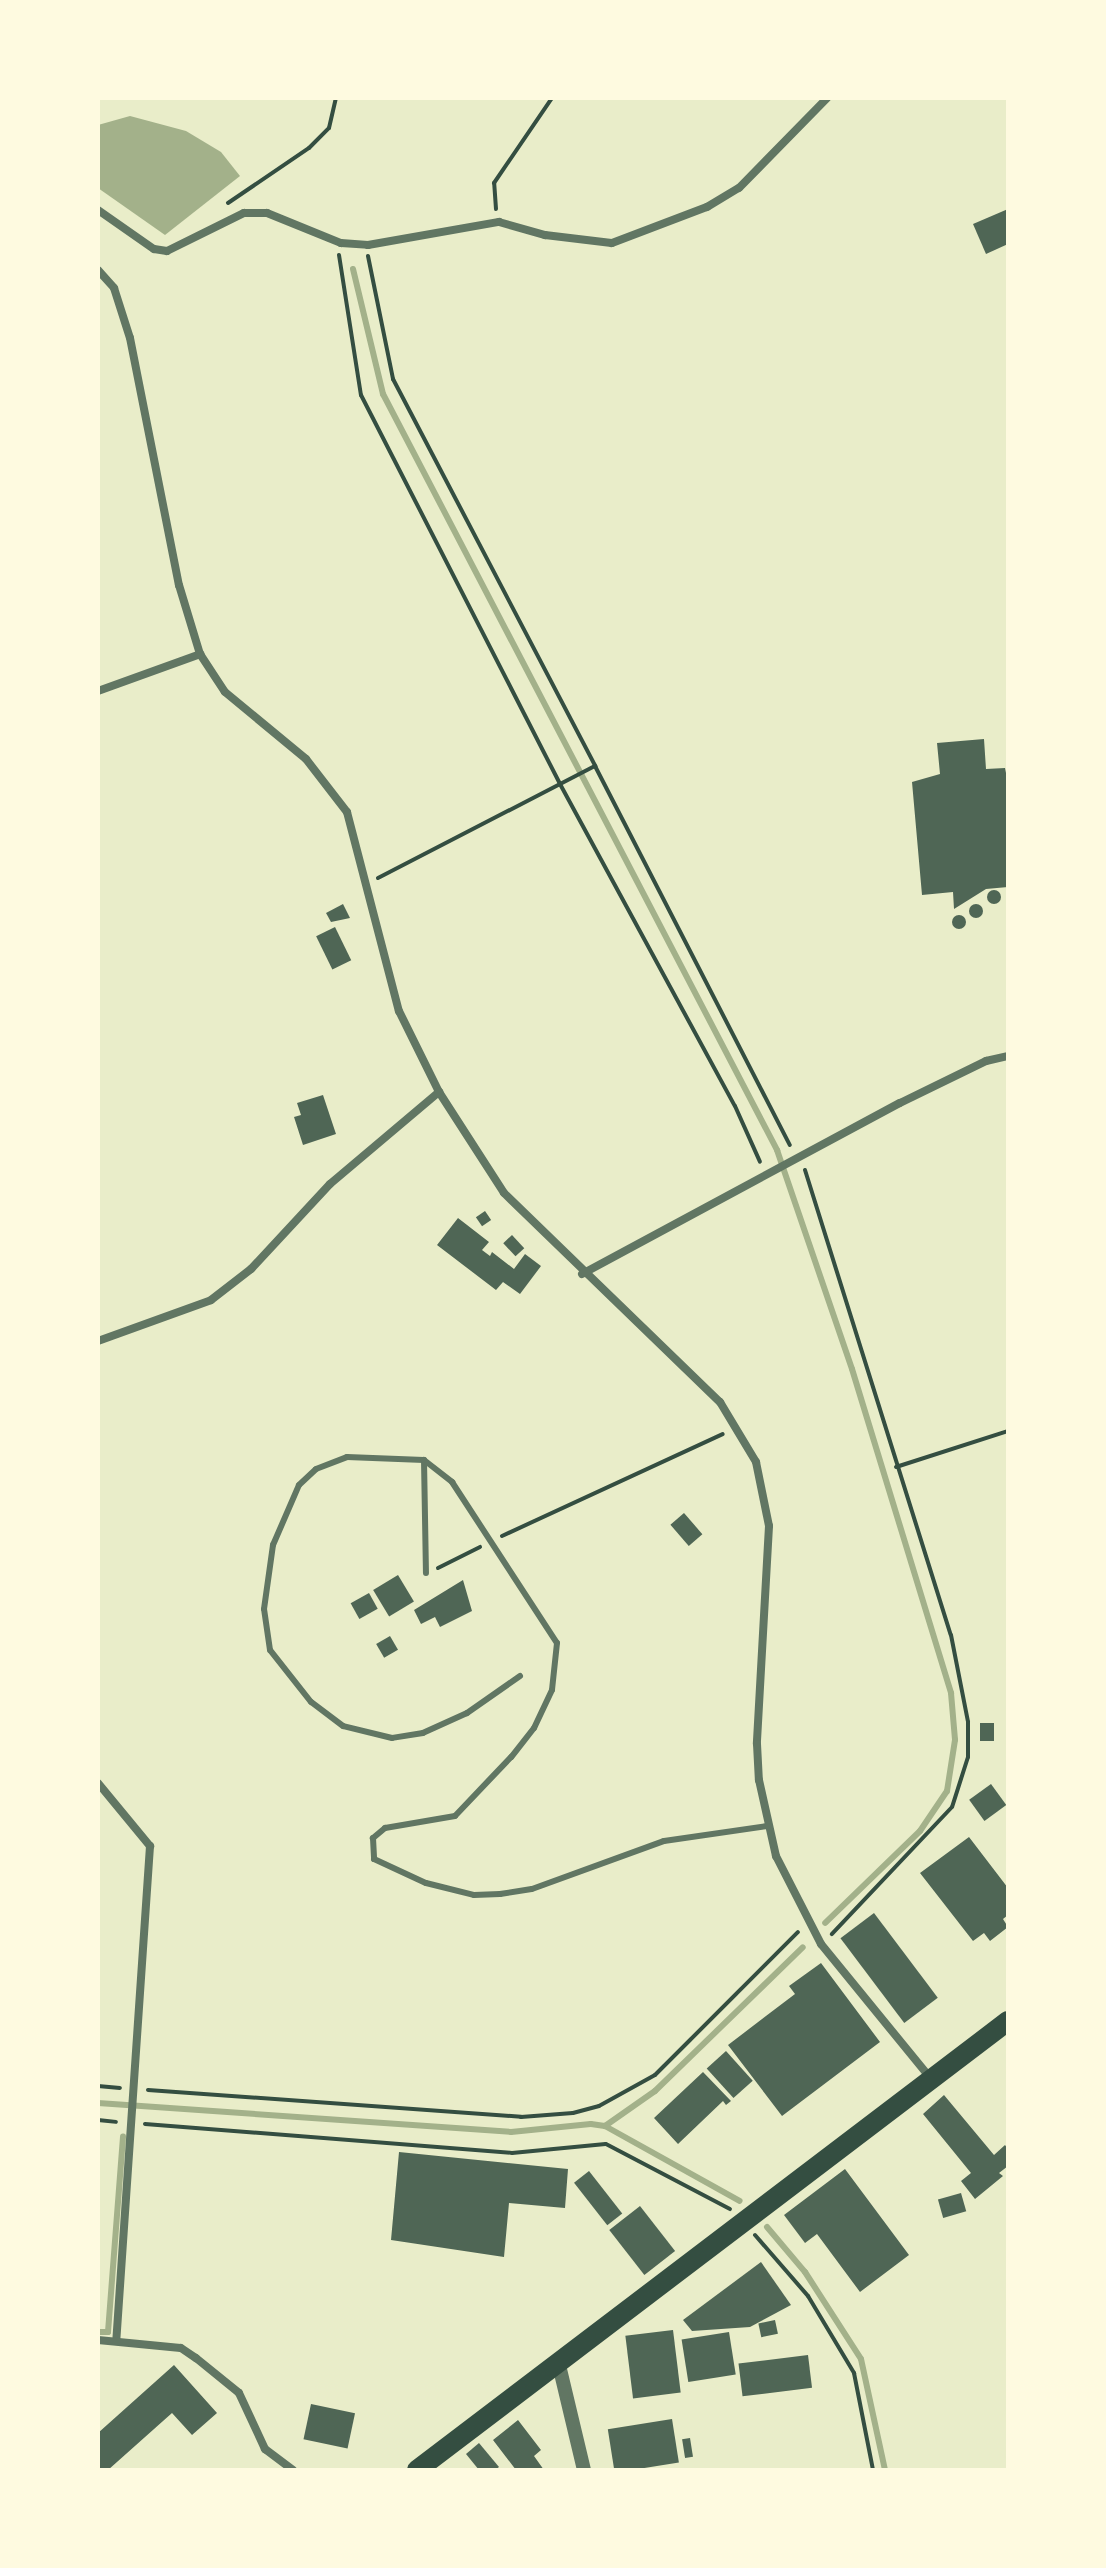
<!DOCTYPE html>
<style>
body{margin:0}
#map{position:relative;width:1106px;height:2568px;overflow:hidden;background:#e9edc9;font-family:Mulish,sans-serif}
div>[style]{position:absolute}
.water>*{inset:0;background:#a3b18a}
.stream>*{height:6px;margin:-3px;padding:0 3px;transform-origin:3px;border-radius:3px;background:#a3b18a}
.building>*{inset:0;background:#4f6655;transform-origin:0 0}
.round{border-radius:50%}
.path>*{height:4px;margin:-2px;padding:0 2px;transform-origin:2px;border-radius:2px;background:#344e41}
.service>*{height:6px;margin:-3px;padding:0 3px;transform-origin:3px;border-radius:3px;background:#617663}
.minor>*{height:8px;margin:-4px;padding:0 4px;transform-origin:4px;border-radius:4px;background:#617663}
.tertiary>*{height:14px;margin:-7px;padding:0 7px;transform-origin:7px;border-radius:7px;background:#617663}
.trunk>*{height:20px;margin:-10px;padding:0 10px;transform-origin:10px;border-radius:10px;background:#344e41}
span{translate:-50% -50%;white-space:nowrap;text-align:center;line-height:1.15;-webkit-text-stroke:6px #fefae0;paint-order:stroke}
.frame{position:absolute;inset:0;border:100px solid #fefae0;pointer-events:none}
</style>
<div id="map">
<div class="water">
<i style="clip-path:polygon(130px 116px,186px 131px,221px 152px,240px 176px,165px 235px,98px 188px,98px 125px)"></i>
</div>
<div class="stream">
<i style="left:353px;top:269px;width:129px;rotate:76.5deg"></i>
<i style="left:383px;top:394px;width:853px;rotate:62.47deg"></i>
<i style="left:777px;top:1150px;width:231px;rotate:71.1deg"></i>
<i style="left:852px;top:1369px;width:339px;rotate:73deg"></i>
<i style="left:951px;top:1693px;width:47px;rotate:85.1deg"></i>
<i style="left:955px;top:1740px;width:52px;rotate:98.9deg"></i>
<i style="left:947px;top:1791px;width:48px;rotate:124deg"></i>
<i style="left:920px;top:1831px;width:132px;rotate:135.9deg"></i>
<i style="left:98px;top:2103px;width:414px;rotate:4deg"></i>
<i style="left:511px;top:2132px;width:80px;rotate:-5.7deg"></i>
<i style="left:591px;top:2124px;width:14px;rotate:8deg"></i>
<i style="left:605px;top:2126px;width:154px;rotate:29.1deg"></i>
<i style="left:605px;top:2126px;width:61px;rotate:-35deg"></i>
<i style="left:655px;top:2091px;width:206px;rotate:-44.2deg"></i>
<i style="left:767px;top:2227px;width:59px;rotate:49.8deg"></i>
<i style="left:805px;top:2272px;width:103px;rotate:57.2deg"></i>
<i style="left:861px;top:2359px;width:114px;rotate:77.8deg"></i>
<i style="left:98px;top:2332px;width:10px"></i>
<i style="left:108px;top:2332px;width:196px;rotate:-85.6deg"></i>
</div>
<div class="building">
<i style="clip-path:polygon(1008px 209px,1008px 244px,986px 254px,973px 224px)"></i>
<i style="clip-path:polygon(984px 739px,986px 769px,1005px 768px,1008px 783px,1008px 887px,986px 889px,954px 909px,953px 892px,922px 895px,912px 782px,940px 774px,937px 743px)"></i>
<i class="round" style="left:987px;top:890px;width:14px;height:14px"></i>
<i class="round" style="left:969px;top:904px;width:14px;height:14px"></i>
<i style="clip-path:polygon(343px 904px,350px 918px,331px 922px,326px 913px)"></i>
<i class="round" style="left:952px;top:915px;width:14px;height:14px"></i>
<i style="left:335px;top:927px;width:37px;height:21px;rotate:64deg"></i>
<i style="clip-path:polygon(323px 1095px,336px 1134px,303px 1145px,294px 1117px,301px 1115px,297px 1103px)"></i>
<i style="left:485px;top:1211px;width:11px;height:11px;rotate:56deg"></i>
<i style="clip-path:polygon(458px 1218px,489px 1242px,482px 1250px,490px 1256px,492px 1252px,514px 1269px,525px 1254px,541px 1266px,520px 1294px,503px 1282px,496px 1290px,437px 1245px)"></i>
<i style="left:512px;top:1235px;width:18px;height:12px;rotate:47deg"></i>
<i style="left:684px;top:1513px;width:28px;height:18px;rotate:49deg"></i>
<i style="left:398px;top:1575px;width:31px;height:29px;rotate:59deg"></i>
<i style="clip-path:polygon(463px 1580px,472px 1611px,440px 1627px,435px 1617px,421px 1624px,414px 1610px)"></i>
<i style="left:369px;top:1593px;width:18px;height:21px;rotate:61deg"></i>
<i style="left:390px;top:1636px;width:16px;height:16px;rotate:60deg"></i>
<i style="left:980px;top:1723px;width:14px;height:18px"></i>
<i style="left:991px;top:1784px;width:26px;height:27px;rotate:54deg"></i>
<i style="clip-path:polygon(969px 1837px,1008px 1888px,1008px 1915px,1003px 1919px,1008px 1927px,990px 1941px,984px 1933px,973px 1941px,920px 1873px)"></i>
<i style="left:874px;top:1913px;width:106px;height:42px;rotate:53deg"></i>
<i style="clip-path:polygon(821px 1963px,880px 2042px,782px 2116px,728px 2045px,795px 1994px,789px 1986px)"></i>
<i style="left:726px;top:2051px;width:40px;height:26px;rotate:48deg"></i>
<i style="clip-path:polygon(703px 2072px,731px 2101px,726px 2105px,723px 2101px,678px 2144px,654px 2118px)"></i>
<i style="clip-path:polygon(944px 2095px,994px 2155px,1005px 2145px,1008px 2149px,1008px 2166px,999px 2173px,1003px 2176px,975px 2199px,961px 2181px,971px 2173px,923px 2114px)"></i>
<i style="clip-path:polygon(399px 2152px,568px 2169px,565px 2208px,509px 2203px,504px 2257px,391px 2240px)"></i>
<i style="clip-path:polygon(845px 2169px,909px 2255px,860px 2292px,817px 2234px,805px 2243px,784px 2215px)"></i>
<i style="left:589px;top:2171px;width:54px;height:19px;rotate:52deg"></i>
<i style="left:961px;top:2193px;width:19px;height:24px;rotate:74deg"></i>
<i style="left:640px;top:2206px;width:57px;height:39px;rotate:52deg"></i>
<i style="clip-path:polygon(761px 2262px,791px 2305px,750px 2327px,692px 2331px,683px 2320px)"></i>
<i style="left:775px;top:2320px;width:14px;height:17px;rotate:78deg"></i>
<i style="left:673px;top:2330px;width:63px;height:48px;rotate:83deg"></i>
<i style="left:729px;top:2332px;width:43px;height:48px;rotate:81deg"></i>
<i style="left:808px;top:2355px;width:33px;height:70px;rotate:83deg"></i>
<i style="clip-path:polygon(174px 2365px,217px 2413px,192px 2435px,172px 2413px,108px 2470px,98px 2470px,98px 2433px)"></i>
<i style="left:311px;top:2404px;width:45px;height:36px;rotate:12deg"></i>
<i style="left:672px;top:2419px;width:44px;height:65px;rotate:81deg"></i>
<i style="clip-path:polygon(518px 2420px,541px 2450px,534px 2456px,544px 2470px,516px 2470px,493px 2440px)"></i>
<i style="left:690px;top:2438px;width:19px;height:8px;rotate:81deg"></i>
<i style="clip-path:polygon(479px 2443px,499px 2467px,495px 2470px,479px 2470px,466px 2454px)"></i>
</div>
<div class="path">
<i style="left:228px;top:203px;width:98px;rotate:-34.2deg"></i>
<i style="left:309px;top:148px;width:28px;rotate:-45deg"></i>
<i style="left:329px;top:128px;width:31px;rotate:-77deg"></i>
<i style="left:496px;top:209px;width:26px;rotate:-94deg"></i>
<i style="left:494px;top:183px;width:103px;rotate:-55.7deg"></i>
<i style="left:339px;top:255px;width:142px;rotate:81.1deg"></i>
<i style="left:361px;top:395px;width:437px;rotate:62.9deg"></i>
<i style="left:560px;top:784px;width:366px;rotate:61.5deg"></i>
<i style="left:735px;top:1106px;width:61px;rotate:65.9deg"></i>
<i style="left:368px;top:256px;width:126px;rotate:78.5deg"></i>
<i style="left:393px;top:379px;width:437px;rotate:62.4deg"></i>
<i style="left:378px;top:878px;width:244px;rotate:-27.3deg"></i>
<i style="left:595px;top:766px;width:426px;rotate:62.8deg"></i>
<i style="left:805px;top:1170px;width:487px;rotate:72.6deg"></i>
<i style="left:951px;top:1635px;width:89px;rotate:78.9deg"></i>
<i style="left:968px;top:1722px;width:35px;rotate:90deg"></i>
<i style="left:968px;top:1757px;width:52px;rotate:107.7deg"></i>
<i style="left:952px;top:1807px;width:175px;rotate:133.4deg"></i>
<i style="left:896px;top:1467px;width:118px;rotate:-17.8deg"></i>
<i style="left:502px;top:1536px;width:243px;rotate:-24.8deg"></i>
<i style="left:438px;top:1568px;width:47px;rotate:-26.6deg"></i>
<i style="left:98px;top:2086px;width:22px;rotate:5deg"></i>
<i style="left:148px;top:2090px;width:374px;rotate:4.1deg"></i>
<i style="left:521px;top:2117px;width:52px;rotate:-4.4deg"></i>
<i style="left:573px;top:2113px;width:27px;rotate:-15deg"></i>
<i style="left:599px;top:2106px;width:64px;rotate:-29deg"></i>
<i style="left:655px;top:2075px;width:202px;rotate:-45deg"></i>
<i style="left:98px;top:2120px;width:18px;rotate:6deg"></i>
<i style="left:145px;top:2124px;width:368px;rotate:4.5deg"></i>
<i style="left:512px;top:2153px;width:94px;rotate:-5.5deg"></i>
<i style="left:606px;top:2144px;width:140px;rotate:27.7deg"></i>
<i style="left:755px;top:2235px;width:81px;rotate:49deg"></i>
<i style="left:808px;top:2296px;width:90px;rotate:59.1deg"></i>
<i style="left:854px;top:2373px;width:99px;rotate:78.9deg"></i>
</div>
<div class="service">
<i style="left:424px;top:1460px;width:113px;rotate:89deg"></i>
<i style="left:520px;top:1676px;width:65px;rotate:145.1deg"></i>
<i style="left:467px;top:1713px;width:48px;rotate:155.6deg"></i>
<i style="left:423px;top:1733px;width:31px;rotate:171deg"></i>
<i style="left:392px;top:1738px;width:50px;rotate:-166.2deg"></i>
<i style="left:343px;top:1726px;width:40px;rotate:-143deg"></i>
<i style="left:311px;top:1702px;width:66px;rotate:-128.3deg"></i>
<i style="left:270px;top:1650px;width:41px;rotate:-98.3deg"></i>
<i style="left:264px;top:1609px;width:65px;rotate:-82deg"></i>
<i style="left:273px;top:1545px;width:65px;rotate:-66.6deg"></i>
<i style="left:299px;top:1485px;width:23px;rotate:-43deg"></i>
<i style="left:316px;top:1469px;width:33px;rotate:-21deg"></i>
<i style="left:347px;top:1457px;width:77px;rotate:2.2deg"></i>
<i style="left:424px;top:1460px;width:36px;rotate:38deg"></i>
<i style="left:452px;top:1482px;width:192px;rotate:56.9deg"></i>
<i style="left:557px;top:1643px;width:47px;rotate:96.1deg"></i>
<i style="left:552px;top:1690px;width:42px;rotate:115.3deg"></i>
<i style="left:534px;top:1728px;width:37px;rotate:128deg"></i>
<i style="left:511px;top:1757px;width:81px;rotate:133.5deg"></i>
<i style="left:455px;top:1816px;width:71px;rotate:170.3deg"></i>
<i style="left:385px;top:1828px;width:16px;rotate:140deg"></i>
<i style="left:373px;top:1838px;width:21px;rotate:87deg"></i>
<i style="left:374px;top:1859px;width:57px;rotate:24.8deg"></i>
<i style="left:426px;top:1883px;width:49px;rotate:14deg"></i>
<i style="left:474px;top:1895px;width:26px;rotate:-2deg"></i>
<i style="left:500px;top:1894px;width:32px;rotate:-9deg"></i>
<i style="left:532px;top:1889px;width:140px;rotate:-20deg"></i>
<i style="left:664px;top:1841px;width:104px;rotate:-8.3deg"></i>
</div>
<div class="minor">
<i style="left:98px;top:210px;width:68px;rotate:34.9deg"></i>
<i style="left:154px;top:249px;width:13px;rotate:9deg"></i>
<i style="left:167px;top:251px;width:86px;rotate:-26.3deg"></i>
<i style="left:244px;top:213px;width:23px"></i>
<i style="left:267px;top:213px;width:80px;rotate:22.1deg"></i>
<i style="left:341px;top:243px;width:27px;rotate:4deg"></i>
<i style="left:368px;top:245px;width:133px;rotate:-10deg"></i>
<i style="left:499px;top:222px;width:48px;rotate:15.8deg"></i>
<i style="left:545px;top:235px;width:67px;rotate:6.8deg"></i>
<i style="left:612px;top:243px;width:102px;rotate:-20.8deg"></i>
<i style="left:707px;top:207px;width:37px;rotate:-31deg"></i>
<i style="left:739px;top:188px;width:126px;rotate:-45.6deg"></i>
<i style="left:98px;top:270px;width:24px;rotate:48deg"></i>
<i style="left:114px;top:288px;width:52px;rotate:72.3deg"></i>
<i style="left:130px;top:338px;width:252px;rotate:78.8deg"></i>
<i style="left:179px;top:585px;width:72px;rotate:73.1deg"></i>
<i style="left:200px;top:654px;width:45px;rotate:56.7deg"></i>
<i style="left:225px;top:692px;width:105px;rotate:39.6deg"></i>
<i style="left:306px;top:759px;width:67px;rotate:52.3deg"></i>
<i style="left:347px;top:812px;width:206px;rotate:75.4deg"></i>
<i style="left:399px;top:1011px;width:90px;rotate:63.7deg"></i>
<i style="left:439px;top:1092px;width:120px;rotate:57.2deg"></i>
<i style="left:504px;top:1193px;width:301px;rotate:44.1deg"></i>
<i style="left:720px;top:1402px;width:70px;rotate:59deg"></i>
<i style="left:756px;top:1462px;width:65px;rotate:78.5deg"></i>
<i style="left:769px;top:1526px;width:218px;rotate:93.2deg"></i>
<i style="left:757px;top:1744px;width:36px;rotate:87deg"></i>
<i style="left:759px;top:1780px;width:78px;rotate:77.4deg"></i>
<i style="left:776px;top:1856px;width:99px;rotate:62.9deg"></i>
<i style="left:821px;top:1944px;width:174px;rotate:50.8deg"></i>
<i style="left:98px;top:691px;width:109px;rotate:-19.9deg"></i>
<i style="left:582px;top:1274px;width:361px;rotate:-28.3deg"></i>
<i style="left:900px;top:1103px;width:96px;rotate:-26deg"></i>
<i style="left:986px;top:1061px;width:23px;rotate:-13deg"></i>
<i style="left:98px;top:1341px;width:120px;rotate:-19.9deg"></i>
<i style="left:211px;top:1300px;width:51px;rotate:-37.8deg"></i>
<i style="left:251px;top:1269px;width:116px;rotate:-47.1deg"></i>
<i style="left:330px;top:1184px;width:143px;rotate:-40.2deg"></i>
<i style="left:98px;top:1783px;width:82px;rotate:50.5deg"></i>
<i style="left:150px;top:1846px;width:496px;rotate:93.9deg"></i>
<i style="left:98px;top:2340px;width:83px;rotate:5.5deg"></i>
<i style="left:181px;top:2348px;width:18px;rotate:34deg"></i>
<i style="left:196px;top:2358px;width:55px;rotate:39.1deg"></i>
<i style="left:239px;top:2393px;width:62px;rotate:65.1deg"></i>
<i style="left:265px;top:2449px;width:35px;rotate:37deg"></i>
</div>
<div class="tertiary">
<i style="left:559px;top:2365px;width:108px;rotate:76.6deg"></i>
</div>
<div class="trunk">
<i style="left:417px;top:2470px;width:742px;rotate:-37.23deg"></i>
</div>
<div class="frame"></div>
</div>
